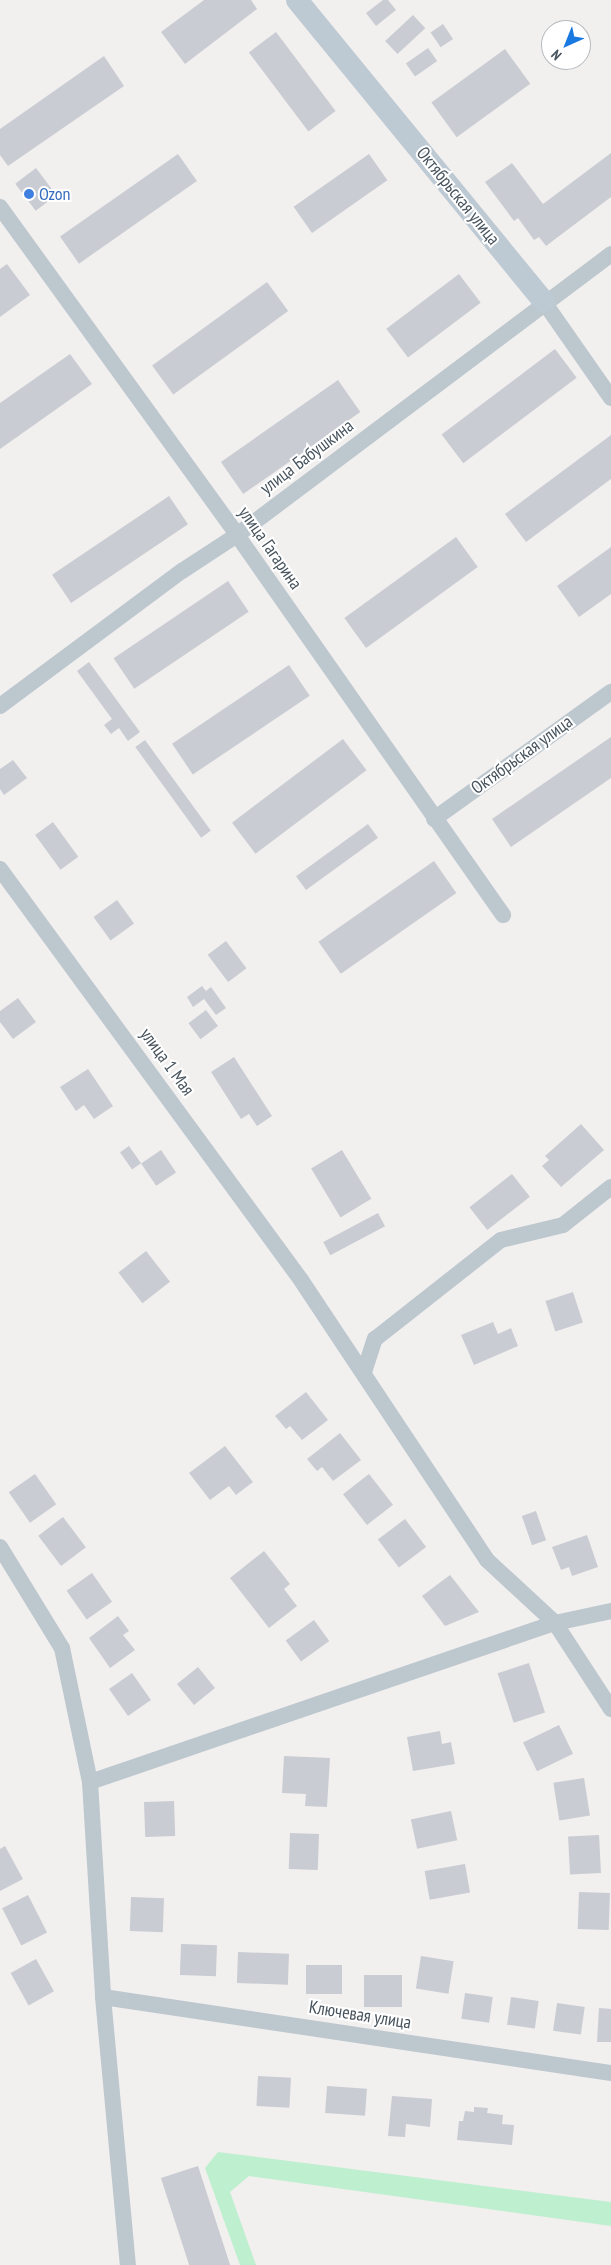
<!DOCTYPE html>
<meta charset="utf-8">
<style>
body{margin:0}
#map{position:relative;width:611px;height:2265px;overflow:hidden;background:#f2efef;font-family:"PT Sans Narrow",sans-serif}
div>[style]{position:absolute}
.green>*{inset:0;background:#beefcf}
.building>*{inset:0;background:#c9ccd2;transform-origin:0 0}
.street>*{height:16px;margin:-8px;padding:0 8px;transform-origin:8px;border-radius:8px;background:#bdc7ce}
.secondary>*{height:22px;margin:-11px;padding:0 11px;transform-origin:11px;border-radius:11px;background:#bdc9d3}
.dots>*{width:14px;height:14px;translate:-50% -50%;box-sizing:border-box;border:2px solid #fff;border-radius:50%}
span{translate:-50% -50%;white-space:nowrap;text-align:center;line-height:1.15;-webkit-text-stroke:4px #fff;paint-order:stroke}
.shop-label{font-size:18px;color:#366cbe}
.left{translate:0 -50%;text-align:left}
.street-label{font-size:18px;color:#47535d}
.north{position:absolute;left:541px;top:20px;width:50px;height:50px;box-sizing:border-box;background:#fff;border:1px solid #b5babe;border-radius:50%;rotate:224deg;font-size:14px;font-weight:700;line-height:20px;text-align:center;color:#47535d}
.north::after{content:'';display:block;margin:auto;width:18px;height:22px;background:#1a79e1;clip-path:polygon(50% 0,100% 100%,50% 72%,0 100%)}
</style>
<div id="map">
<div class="green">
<i style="clip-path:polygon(218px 2152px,611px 2202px,611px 2226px,249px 2176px,230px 2192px,256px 2265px,240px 2265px,205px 2168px)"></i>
</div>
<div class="building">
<i style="clip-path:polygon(204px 0,251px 0,257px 9px,185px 64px,161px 32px)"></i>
<i style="clip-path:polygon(383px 0,388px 0,396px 10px,376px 26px,366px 13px)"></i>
<i style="left:413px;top:15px;width:18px;height:38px;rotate:47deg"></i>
<i style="left:443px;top:24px;width:18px;height:15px;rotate:56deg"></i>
<i style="left:276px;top:32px;width:99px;height:34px;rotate:53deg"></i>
<i style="left:428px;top:48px;width:16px;height:27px;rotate:55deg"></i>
<i style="left:505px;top:49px;width:43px;height:91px;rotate:54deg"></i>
<i style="clip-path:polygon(104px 56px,124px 86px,8px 166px,0 155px,0 129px)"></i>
<i style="clip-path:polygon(611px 153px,611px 197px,546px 246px,539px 237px,534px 240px,518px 218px,514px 221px,485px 182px,512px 163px,543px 204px)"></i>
<i style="left:178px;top:154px;width:33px;height:144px;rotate:55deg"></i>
<i style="left:369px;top:154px;width:32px;height:92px;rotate:55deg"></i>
<i style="left:36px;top:168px;width:34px;height:26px;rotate:53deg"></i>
<i style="clip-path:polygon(7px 264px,30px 295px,0 317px,0 269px)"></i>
<i style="left:459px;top:274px;width:36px;height:91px;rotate:53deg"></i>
<i style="left:267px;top:282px;width:36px;height:142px;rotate:54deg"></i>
<i style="left:555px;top:349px;width:36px;height:142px;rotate:53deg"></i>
<i style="clip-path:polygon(70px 354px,92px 384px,0 449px,0 403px)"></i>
<i style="left:338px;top:380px;width:39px;height:143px;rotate:55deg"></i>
<i style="clip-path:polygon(611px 435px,611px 479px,526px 542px,505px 514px)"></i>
<i style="left:169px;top:496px;width:34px;height:141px;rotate:56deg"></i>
<i style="left:456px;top:537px;width:37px;height:138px;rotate:54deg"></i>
<i style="clip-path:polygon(611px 547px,611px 594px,579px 617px,557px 586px)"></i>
<i style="left:228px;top:581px;width:37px;height:138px;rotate:56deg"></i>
<i style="clip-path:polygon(89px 662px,140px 732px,128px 741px,119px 728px,111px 734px,104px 725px,112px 719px,77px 671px)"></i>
<i style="left:289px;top:665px;width:37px;height:141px;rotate:56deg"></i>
<i style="clip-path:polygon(611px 737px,611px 778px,511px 847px,492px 819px)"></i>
<i style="left:343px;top:739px;width:39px;height:139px;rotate:53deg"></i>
<i style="left:145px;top:740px;width:112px;height:12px;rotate:54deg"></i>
<i style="clip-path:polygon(13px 760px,27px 778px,4px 795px,0 789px,0 769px)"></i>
<i style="left:53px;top:822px;width:43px;height:22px;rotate:54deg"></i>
<i style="left:368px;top:824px;width:17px;height:89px;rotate:54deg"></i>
<i style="left:434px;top:861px;width:39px;height:141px;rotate:55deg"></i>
<i style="left:117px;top:900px;width:29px;height:29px;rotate:54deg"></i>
<i style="left:226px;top:941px;width:34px;height:23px;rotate:53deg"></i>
<i style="clip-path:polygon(202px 986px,206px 991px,211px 987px,226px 1008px,216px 1015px,204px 999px,193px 1007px,187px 997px)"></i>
<i style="clip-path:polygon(18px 998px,36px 1022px,13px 1039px,0 1022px,0 1011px)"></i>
<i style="left:206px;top:1010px;width:20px;height:22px;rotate:53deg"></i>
<i style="clip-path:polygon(234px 1057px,272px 1116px,257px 1126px,249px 1114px,241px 1119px,211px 1072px)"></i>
<i style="clip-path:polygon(88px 1069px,113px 1106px,94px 1119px,84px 1105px,76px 1111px,60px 1087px)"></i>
<i style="clip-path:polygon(581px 1124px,604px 1150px,561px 1187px,542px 1166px,549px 1160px,545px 1156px)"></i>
<i style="left:129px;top:1146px;width:21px;height:11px;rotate:55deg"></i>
<i style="left:161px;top:1150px;width:27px;height:24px;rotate:56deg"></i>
<i style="left:342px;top:1150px;width:57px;height:36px;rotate:59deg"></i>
<i style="left:512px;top:1174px;width:29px;height:54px;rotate:52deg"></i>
<i style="left:378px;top:1213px;width:15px;height:62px;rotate:62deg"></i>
<i style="left:146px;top:1251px;width:39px;height:35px;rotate:52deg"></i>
<i style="left:573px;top:1292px;width:32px;height:29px;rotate:72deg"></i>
<i style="clip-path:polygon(493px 1322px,498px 1334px,511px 1328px,518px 1346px,474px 1365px,461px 1335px)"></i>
<i style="clip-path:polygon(306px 1392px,328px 1420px,302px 1440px,290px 1426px,286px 1429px,275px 1416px)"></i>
<i style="clip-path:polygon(340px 1433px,361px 1460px,333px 1481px,322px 1467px,317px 1471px,307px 1459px)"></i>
<i style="clip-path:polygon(225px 1446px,253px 1482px,236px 1495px,229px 1486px,210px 1500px,189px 1473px)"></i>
<i style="left:35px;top:1474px;width:37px;height:32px;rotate:55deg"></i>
<i style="left:369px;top:1474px;width:39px;height:33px;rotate:52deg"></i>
<i style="left:536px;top:1511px;width:31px;height:15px;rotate:71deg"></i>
<i style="left:63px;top:1517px;width:38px;height:31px;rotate:53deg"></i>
<i style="left:405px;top:1519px;width:35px;height:34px;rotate:53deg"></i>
<i style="clip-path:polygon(587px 1535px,598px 1567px,572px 1576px,569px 1567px,561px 1570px,552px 1547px)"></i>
<i style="clip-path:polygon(264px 1551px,290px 1584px,284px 1589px,297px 1606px,269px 1628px,230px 1578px)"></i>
<i style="left:92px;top:1573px;width:35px;height:31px;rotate:55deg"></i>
<i style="clip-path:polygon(450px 1575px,479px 1612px,445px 1626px,422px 1596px)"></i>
<i style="clip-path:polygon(118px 1616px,129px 1631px,123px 1635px,135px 1650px,110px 1668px,89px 1638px)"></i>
<i style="left:314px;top:1620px;width:26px;height:35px;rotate:54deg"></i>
<i style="left:529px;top:1663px;width:52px;height:33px;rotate:72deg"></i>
<i style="left:198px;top:1667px;width:27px;height:27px;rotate:51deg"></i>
<i style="left:132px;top:1673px;width:33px;height:28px;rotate:55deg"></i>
<i style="left:559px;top:1725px;width:32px;height:40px;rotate:64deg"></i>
<i style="clip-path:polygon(440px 1731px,442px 1744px,451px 1742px,455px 1764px,413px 1771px,407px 1737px)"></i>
<i style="clip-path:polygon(284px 1756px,330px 1758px,327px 1807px,305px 1806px,306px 1794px,282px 1793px)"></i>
<i style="left:584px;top:1778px;width:38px;height:31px;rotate:81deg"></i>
<i style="left:174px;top:1801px;width:35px;height:30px;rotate:88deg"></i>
<i style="left:451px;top:1811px;width:30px;height:41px;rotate:78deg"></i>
<i style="left:290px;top:1833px;width:29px;height:36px;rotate:2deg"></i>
<i style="left:599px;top:1835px;width:38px;height:31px;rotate:87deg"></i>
<i style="clip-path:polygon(5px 1846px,23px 1879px,0 1891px,0 1849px)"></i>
<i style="left:465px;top:1864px;width:29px;height:41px;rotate:80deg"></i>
<i style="left:579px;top:1892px;width:31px;height:37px;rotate:2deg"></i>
<i style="left:28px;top:1895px;width:42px;height:29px;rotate:63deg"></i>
<i style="left:131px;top:1897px;width:33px;height:34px;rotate:2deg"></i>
<i style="left:181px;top:1944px;width:36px;height:31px;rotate:2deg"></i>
<i style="left:238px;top:1952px;width:51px;height:31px;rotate:2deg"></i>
<i style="left:421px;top:1956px;width:33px;height:33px;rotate:9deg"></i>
<i style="left:36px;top:1959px;width:37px;height:29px;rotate:61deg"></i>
<i style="left:306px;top:1965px;width:36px;height:29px"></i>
<i style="left:364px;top:1975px;width:38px;height:32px"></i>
<i style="left:465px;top:1993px;width:28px;height:26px;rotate:8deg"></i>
<i style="left:511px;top:1997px;width:28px;height:28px;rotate:8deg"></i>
<i style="left:557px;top:2003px;width:28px;height:28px;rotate:8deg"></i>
<i style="clip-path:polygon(599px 2008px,611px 2009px,611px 2042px,597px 2042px)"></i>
<i style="left:258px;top:2076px;width:33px;height:30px;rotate:3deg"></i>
<i style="left:327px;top:2086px;width:40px;height:27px;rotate:4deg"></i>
<i style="clip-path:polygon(392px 2096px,432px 2099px,430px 2127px,406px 2124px,405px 2137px,388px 2136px)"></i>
<i style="clip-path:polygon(474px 2107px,488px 2108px,487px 2113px,503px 2115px,502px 2124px,514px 2125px,512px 2145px,457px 2140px,459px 2121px,463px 2121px,465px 2111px,474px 2112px)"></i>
<i style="left:198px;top:2166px;width:104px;height:39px;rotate:72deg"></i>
</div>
<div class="street">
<i style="left:0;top:207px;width:405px;rotate:54.1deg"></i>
<i style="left:237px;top:535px;width:464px;rotate:55deg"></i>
<i style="left:544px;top:302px;width:117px;rotate:55.1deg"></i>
<i style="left:0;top:706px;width:227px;rotate:-36.6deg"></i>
<i style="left:182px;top:571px;width:66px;rotate:-33.2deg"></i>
<i style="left:237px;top:535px;width:468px;rotate:-36.9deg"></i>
<i style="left:434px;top:819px;width:218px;rotate:-35.7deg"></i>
<i style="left:0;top:869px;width:509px;rotate:53.78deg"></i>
<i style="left:301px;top:1280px;width:336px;rotate:56.4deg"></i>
<i style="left:487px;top:1560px;width:93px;rotate:42.8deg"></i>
<i style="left:555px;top:1623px;width:103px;rotate:56.9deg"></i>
<i style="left:364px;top:1372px;width:35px;rotate:-72deg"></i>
<i style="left:375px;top:1339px;width:160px;rotate:-38.2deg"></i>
<i style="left:501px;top:1240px;width:64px;rotate:-13.6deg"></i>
<i style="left:563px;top:1225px;width:61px;rotate:-38.4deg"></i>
<i style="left:0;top:1547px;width:119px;rotate:58.5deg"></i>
<i style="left:62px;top:1648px;width:137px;rotate:78.2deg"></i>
<i style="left:90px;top:1782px;width:215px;rotate:86.5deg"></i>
<i style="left:103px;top:1997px;width:269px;rotate:84.7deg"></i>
<i style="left:90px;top:1782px;width:491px;rotate:-18.9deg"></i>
<i style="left:555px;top:1623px;width:57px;rotate:-12.1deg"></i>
<i style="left:103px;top:1997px;width:514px;rotate:8.51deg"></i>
</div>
<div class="secondary">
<i style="left:297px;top:0;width:390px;rotate:50.7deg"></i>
</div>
<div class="dots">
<i style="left:29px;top:194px;background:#3f7fe0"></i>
</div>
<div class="shop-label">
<span class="left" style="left:39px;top:194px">Ozon</span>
</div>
<div class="street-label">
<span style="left:458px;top:196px;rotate:51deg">Октябрьская улица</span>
<span style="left:307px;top:457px;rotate:-37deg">улица Бабушкина</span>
<span style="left:270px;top:548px;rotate:55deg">улица Гагарина</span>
<span style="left:522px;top:755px;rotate:-36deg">Октябрьская улица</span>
<span style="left:167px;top:1062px;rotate:54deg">улица 1 Мая</span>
<span style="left:360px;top:2015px;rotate:9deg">Ключевая улица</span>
</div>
<div class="north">N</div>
</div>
